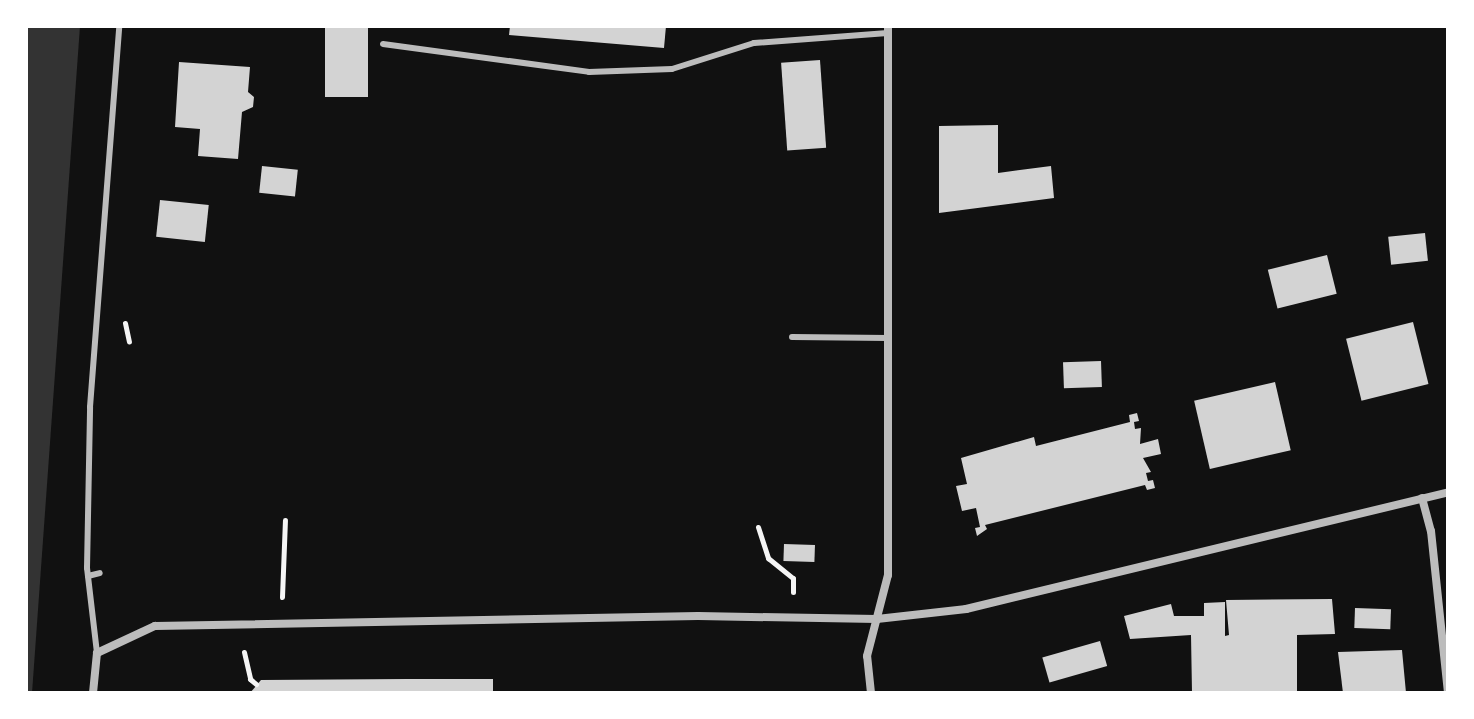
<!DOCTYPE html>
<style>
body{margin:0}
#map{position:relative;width:1474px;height:719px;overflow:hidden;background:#111;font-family:"Fira Sans Condensed",sans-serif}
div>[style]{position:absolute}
.water>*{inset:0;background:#333}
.building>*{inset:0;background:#d3d3d3;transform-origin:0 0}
.path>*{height:5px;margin:-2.5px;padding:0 2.5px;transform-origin:2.5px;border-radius:2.5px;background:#f5f5f5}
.service>*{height:6px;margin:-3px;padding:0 3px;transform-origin:3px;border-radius:3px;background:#bcbcbc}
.minor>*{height:8px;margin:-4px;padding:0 4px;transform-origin:4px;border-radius:4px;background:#bcbcbc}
span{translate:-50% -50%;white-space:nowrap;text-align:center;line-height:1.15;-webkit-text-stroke:7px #fff;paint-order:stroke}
.frame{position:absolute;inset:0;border:28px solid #fff;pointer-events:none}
</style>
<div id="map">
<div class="water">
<i style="clip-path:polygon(26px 26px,80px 26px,32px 693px,26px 693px)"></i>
</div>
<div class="building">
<i style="left:325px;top:26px;width:43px;height:71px"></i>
<i style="clip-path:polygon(510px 26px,666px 26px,664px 48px,509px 35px)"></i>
<i style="left:820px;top:60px;width:88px;height:39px;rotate:86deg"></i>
<i style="clip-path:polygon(179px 62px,250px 67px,248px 92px,254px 97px,253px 107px,242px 112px,238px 159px,198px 156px,200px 129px,175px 127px)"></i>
<i style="clip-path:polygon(998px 125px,998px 173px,1051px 166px,1054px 198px,939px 213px,939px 126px)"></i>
<i style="left:262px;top:166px;width:36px;height:27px;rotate:6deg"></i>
<i style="left:160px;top:200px;width:49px;height:37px;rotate:6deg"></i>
<i style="left:1425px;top:233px;width:28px;height:37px;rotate:84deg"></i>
<i style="left:1327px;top:255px;width:40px;height:61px;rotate:76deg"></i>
<i style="left:1413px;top:322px;width:64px;height:69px;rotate:76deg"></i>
<i style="left:1101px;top:361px;width:26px;height:38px;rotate:88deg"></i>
<i style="left:1275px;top:382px;width:70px;height:83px;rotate:77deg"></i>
<i style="clip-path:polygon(1137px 413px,1139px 421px,1134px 422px,1135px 429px,1141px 428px,1140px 444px,1158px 439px,1161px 454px,1143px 458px,1151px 472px,1146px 473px,1148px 481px,1153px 480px,1155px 488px,1147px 490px,1145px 485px,985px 525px,987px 529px,977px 536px,975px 528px,980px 527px,976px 508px,962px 511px,956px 486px,967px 484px,961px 458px,1034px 437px,1036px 446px,1130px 422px,1129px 415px)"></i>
<i style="left:784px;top:544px;width:31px;height:17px;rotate:2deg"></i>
<i style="clip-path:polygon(1332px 599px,1335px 634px,1297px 635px,1297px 693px,1192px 693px,1191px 635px,1130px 639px,1124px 616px,1171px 604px,1174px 616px,1204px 616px,1204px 603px,1225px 602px,1225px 636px,1229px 635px,1226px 600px)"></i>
<i style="left:1355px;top:608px;width:36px;height:20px;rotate:2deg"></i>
<i style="left:1100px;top:641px;width:26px;height:60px;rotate:74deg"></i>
<i style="clip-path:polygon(1402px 650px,1406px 693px,1343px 693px,1338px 652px)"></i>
<i style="clip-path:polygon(406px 679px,493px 679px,493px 693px,250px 693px,261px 680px)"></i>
</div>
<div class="path">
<i style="left:125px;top:323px;width:19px;rotate:78deg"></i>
<i style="left:758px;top:527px;width:33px;rotate:72deg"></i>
<i style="left:768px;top:558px;width:32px;rotate:39deg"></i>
<i style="left:793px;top:578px;width:14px;rotate:90deg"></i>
<i style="left:282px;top:597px;width:77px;rotate:-87.8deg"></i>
<i style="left:244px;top:652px;width:28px;rotate:77deg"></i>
<i style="left:250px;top:679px;width:8px;rotate:40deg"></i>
</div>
<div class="service">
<i style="left:383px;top:44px;width:208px;rotate:7.7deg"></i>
<i style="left:589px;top:72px;width:83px;rotate:-2.1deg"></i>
<i style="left:672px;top:69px;width:86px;rotate:-17.6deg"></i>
<i style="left:754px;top:43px;width:134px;rotate:-4.3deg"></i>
<i style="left:792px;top:337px;width:96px;rotate:0.6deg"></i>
<i style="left:88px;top:576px;width:12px;rotate:-14deg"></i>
<i style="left:97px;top:653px;width:86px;rotate:-96.7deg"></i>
<i style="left:87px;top:568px;width:161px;rotate:-88.9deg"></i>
<i style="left:90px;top:407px;width:382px;rotate:-85.6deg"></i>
</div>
<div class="minor">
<i style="left:1422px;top:498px;width:34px;rotate:75deg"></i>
<i style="left:1431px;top:531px;width:162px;rotate:84deg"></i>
<i style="left:93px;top:693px;width:40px;rotate:-84.3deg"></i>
<i style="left:97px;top:653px;width:64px;rotate:-25deg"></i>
<i style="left:155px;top:626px;width:543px;rotate:-1.06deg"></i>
<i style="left:698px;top:616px;width:179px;rotate:1deg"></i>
<i style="left:877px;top:619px;width:90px;rotate:-6.4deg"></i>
<i style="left:966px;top:609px;width:496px;rotate:-13.6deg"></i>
<i style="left:871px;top:693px;width:37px;rotate:-96deg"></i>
<i style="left:867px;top:656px;width:84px;rotate:-75.5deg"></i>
<i style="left:888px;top:575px;width:549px;rotate:-90deg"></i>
</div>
<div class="frame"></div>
</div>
